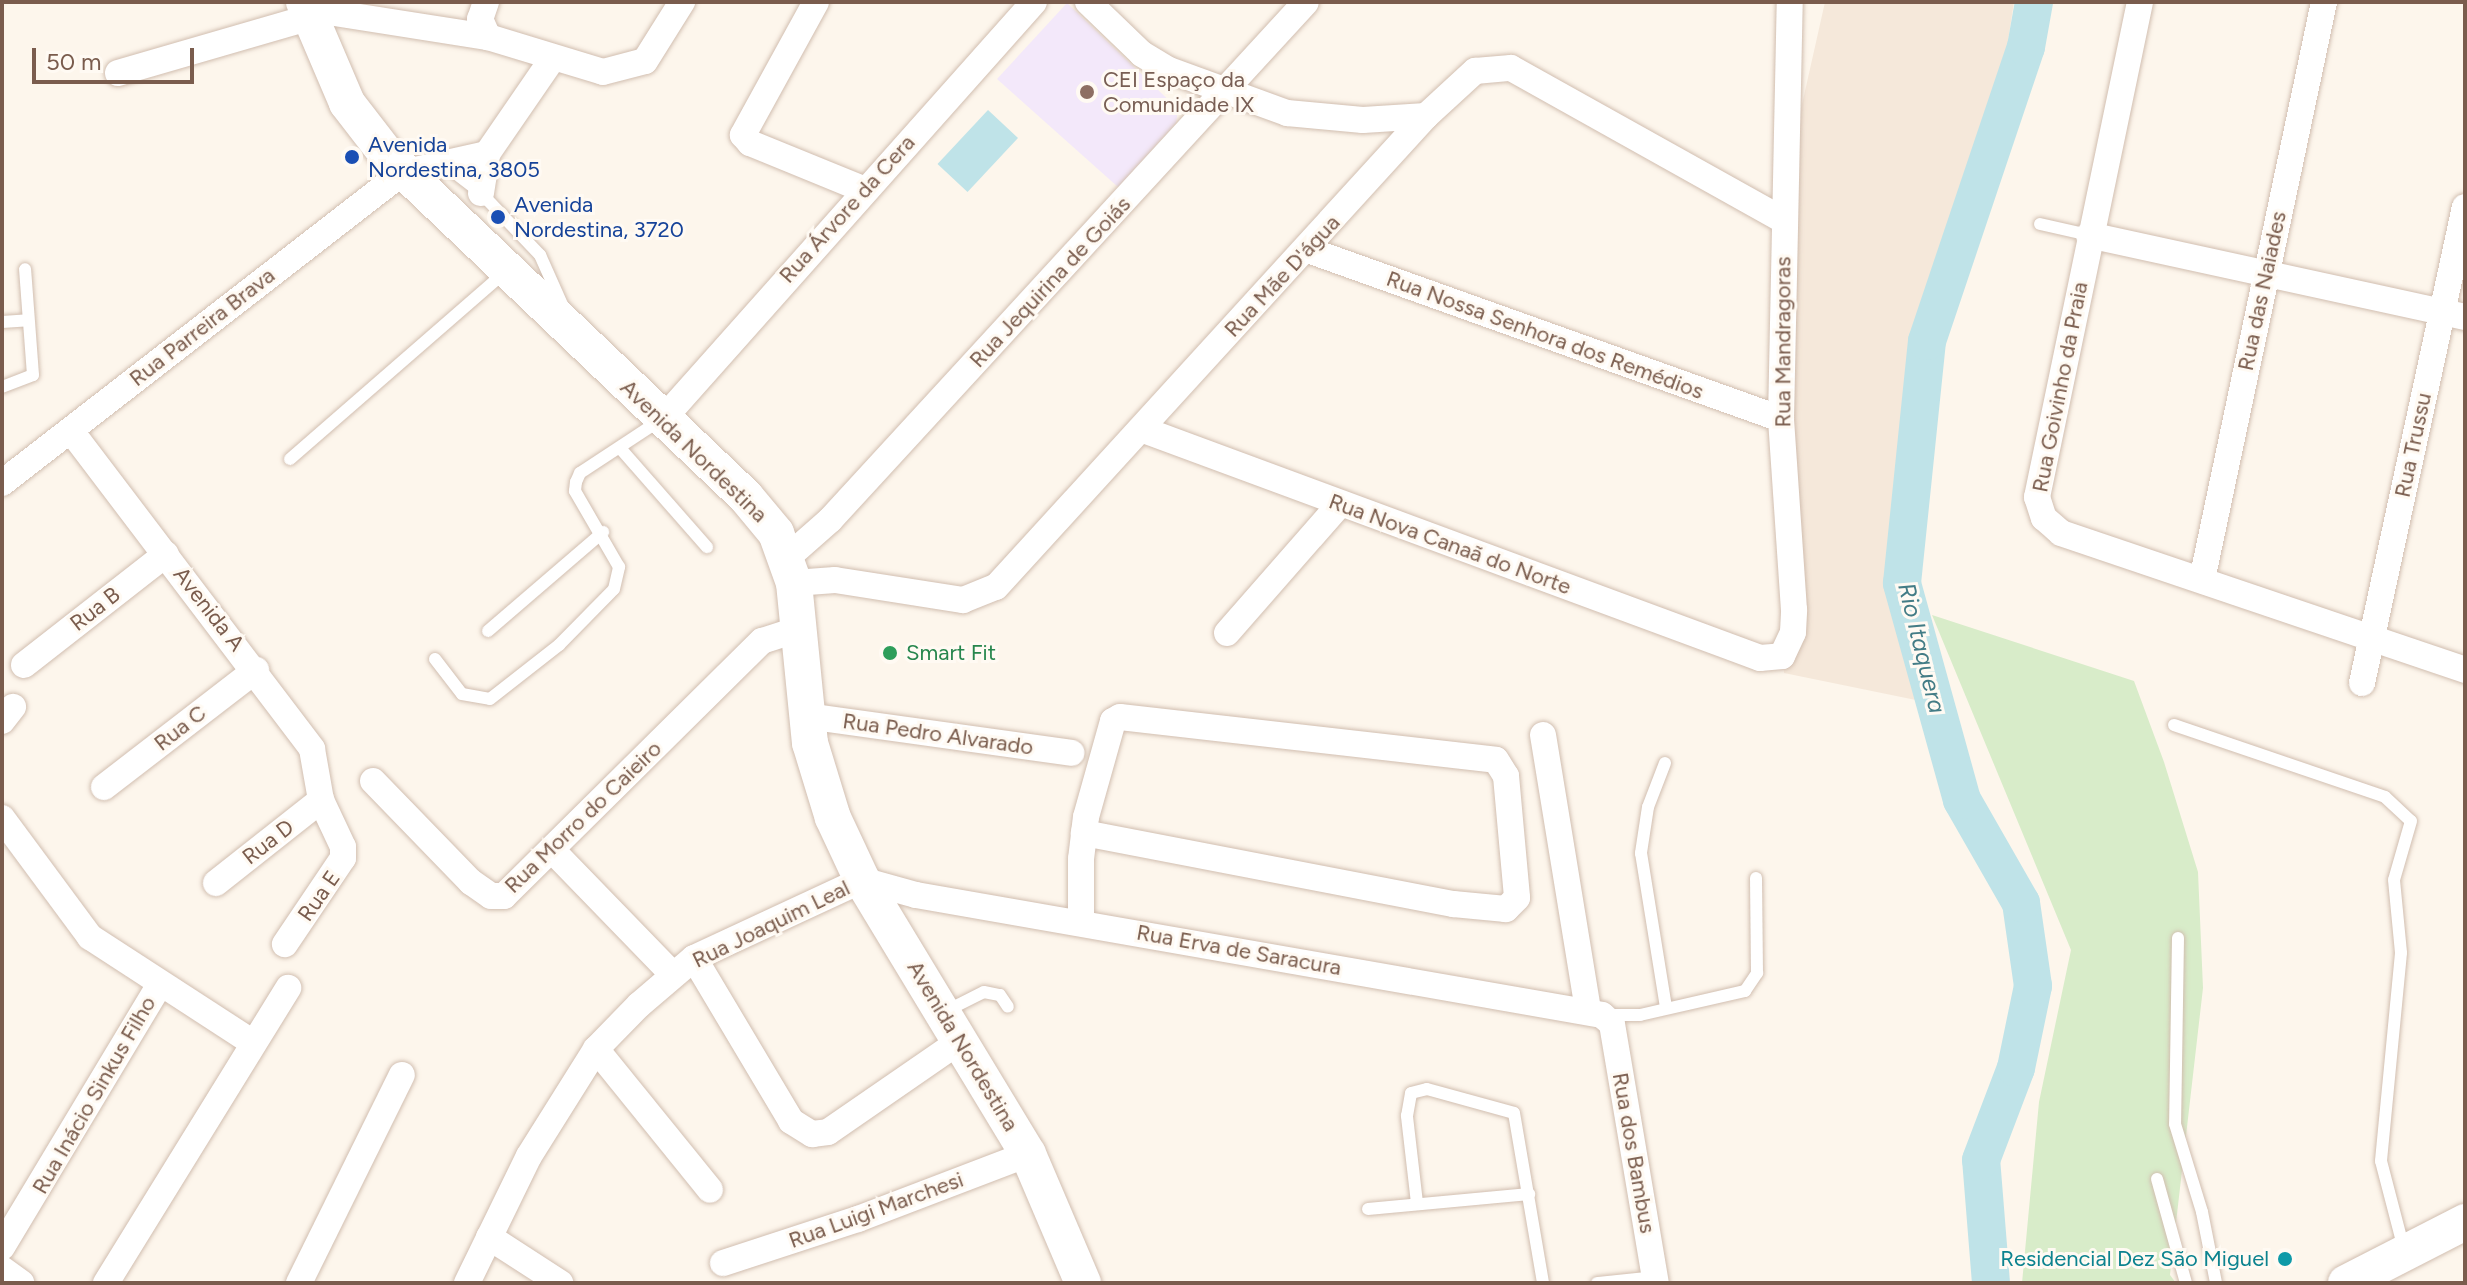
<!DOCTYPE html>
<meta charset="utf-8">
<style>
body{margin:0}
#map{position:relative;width:2467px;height:1285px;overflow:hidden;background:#fdf6ec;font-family:Figtree,sans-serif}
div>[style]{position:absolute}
.residential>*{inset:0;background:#f5e8da}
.education>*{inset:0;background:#f3e8fa}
.green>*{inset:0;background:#d8ecc9}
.water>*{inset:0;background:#bfe3e8;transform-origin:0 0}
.river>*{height:38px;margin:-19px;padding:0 19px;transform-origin:19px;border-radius:19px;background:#bfe3e8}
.roads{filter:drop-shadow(0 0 2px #d1beb0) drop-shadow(0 0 2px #d1beb0)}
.service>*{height:12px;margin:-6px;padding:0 6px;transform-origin:6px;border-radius:6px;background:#fff}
.minor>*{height:26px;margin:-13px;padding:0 13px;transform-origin:13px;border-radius:13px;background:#fff}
.secondary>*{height:36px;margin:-18px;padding:0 18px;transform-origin:18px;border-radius:18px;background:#fff}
.dots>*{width:22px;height:22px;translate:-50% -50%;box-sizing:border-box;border:4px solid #fffaf3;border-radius:50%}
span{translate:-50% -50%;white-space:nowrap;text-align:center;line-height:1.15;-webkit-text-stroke:6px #fffaf3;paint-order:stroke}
.education-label{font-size:22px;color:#785e54}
.left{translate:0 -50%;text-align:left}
.transit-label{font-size:22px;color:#164399}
.street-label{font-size:22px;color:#7a5c4d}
.leisure-label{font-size:22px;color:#27864d}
.culture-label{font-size:22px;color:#0d838f}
.right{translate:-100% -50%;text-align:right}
.water-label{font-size:24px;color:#437c86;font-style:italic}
.frame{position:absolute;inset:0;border:4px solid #7a5c4d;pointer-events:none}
.scale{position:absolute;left:32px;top:48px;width:162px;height:36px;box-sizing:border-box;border:4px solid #7a5c4d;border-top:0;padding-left:10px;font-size:24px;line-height:28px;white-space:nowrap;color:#7a5c4d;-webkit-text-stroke:6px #fffaf3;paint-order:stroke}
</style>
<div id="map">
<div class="residential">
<i style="clip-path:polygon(1825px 2px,2014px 2px,2003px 73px,1908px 389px,1903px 566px,1945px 706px,1784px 673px,1775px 225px)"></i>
</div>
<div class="education">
<i style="clip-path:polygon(1067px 3px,1178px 109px,1176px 123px,1118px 187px,997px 79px)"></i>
</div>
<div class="green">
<i style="clip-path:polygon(1932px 615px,2134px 681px,2164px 762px,2198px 872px,2203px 988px,2170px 1275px,2176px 1283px,2022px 1283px,2039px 1102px,2071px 950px)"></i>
</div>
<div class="water">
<i style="left:988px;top:110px;width:41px;height:74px;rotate:43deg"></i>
</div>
<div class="river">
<i style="left:1991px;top:1283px;width:123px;rotate:-94.6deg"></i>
<i style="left:1981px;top:1160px;width:98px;rotate:-69.2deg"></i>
<i style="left:2016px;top:1068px;width:84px;rotate:-78.3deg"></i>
<i style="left:2033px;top:986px;width:84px;rotate:-98.2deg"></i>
<i style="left:2021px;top:903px;width:119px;rotate:-119.8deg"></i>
<i style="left:1962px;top:800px;width:225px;rotate:-105.5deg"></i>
<i style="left:1902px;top:583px;width:243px;rotate:-84.1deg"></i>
<i style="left:1927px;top:341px;width:310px;rotate:-71.4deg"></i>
<i style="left:2026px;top:47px;width:46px;rotate:-79.9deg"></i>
</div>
<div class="roads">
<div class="service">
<i style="left:446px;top:166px;width:44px;rotate:37.6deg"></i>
<i style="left:481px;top:193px;width:86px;rotate:46.4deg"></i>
<i style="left:540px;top:255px;width:59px;rotate:66deg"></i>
<i style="left:2040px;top:224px;width:50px;rotate:12.7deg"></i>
<i style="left:2px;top:322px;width:26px;rotate:-4deg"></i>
<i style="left:2px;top:387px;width:33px;rotate:-21deg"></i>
<i style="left:33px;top:375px;width:106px;rotate:-94.3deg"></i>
<i style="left:620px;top:448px;width:132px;rotate:48.7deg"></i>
<i style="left:290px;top:459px;width:285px;rotate:-41deg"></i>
<i style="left:488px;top:631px;width:152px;rotate:-40.7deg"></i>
<i style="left:435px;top:659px;width:44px;rotate:52.4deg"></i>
<i style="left:462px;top:694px;width:28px;rotate:10deg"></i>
<i style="left:490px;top:699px;width:88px;rotate:-38deg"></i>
<i style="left:559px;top:645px;width:78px;rotate:-45.5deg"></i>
<i style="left:614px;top:589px;width:23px;rotate:-77deg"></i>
<i style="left:619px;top:567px;width:88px;rotate:-120.1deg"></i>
<i style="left:575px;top:491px;width:9px;rotate:-84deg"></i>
<i style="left:576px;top:482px;width:10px;rotate:-66deg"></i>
<i style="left:580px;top:473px;width:95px;rotate:-33.4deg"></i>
<i style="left:2174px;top:725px;width:223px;rotate:18.8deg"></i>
<i style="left:2385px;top:797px;width:35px;rotate:43deg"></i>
<i style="left:2411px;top:821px;width:61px;rotate:106.1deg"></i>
<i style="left:2394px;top:880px;width:73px;rotate:84.5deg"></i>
<i style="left:2401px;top:953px;width:209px;rotate:95.5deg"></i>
<i style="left:2381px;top:1161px;width:91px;rotate:75.4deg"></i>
<i style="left:1665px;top:763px;width:47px;rotate:111.1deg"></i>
<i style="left:1648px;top:807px;width:47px;rotate:98.7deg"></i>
<i style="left:1641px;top:853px;width:156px;rotate:80.8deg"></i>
<i style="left:2178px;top:938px;width:186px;rotate:90.9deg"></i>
<i style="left:2175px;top:1124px;width:92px;rotate:72.9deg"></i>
<i style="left:2202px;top:1212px;width:72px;rotate:78.8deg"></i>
<i style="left:946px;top:1011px;width:42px;rotate:-26.6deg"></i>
<i style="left:984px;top:992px;width:16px;rotate:11deg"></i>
<i style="left:1000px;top:995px;width:14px;rotate:56deg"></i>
<i style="left:1605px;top:1015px;width:35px"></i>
<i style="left:1640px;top:1015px;width:108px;rotate:-12.9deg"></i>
<i style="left:1745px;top:991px;width:22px;rotate:-56deg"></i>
<i style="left:1757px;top:973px;width:95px;rotate:-90.6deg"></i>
<i style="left:2157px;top:1179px;width:108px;rotate:74.4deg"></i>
<i style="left:1417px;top:1203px;width:88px;rotate:-96.6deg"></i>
<i style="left:1407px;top:1116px;width:23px;rotate:-80deg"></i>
<i style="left:1411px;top:1093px;width:16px;rotate:-14deg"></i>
<i style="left:1427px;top:1089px;width:90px;rotate:15.4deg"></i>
<i style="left:1514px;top:1113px;width:172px;rotate:80.3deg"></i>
<i style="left:1368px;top:1209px;width:162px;rotate:-5.3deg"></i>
<i style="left:1597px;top:1283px;width:58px;rotate:-5.9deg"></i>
</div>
<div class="minor">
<i style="left:486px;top:2px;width:18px;rotate:109deg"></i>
<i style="left:480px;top:19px;width:20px;rotate:66deg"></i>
<i style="left:488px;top:37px;width:120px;rotate:16.9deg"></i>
<i style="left:603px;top:72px;width:43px;rotate:-14.7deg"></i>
<i style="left:645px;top:61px;width:70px;rotate:-57.9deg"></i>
<i style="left:816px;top:2px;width:152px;rotate:118.8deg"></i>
<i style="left:743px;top:135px;width:11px;rotate:49deg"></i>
<i style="left:750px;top:143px;width:122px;rotate:22.2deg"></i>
<i style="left:1088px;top:2px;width:75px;rotate:43.9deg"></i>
<i style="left:1142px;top:54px;width:31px;rotate:31deg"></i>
<i style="left:1169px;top:70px;width:126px;rotate:20deg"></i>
<i style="left:1287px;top:113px;width:76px;rotate:5.3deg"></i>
<i style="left:1363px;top:120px;width:63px;rotate:-3.6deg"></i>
<i style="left:2140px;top:2px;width:506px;rotate:101.75deg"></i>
<i style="left:2037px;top:497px;width:22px;rotate:72deg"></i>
<i style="left:2044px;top:518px;width:23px;rotate:41deg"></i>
<i style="left:2061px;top:533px;width:427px;rotate:18.7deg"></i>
<i style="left:118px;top:73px;width:219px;rotate:-16.2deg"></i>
<i style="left:328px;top:12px;width:162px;rotate:8.9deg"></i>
<i style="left:481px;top:193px;width:39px;rotate:-81deg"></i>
<i style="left:487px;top:154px;width:116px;rotate:-55.5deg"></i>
<i style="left:2089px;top:235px;width:385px;rotate:12.3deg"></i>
<i style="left:1308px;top:250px;width:502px;rotate:19.66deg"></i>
<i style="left:663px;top:419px;width:558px;rotate:-48.34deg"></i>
<i style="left:1141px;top:429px;width:660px;rotate:20.3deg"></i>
<i style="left:1760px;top:658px;width:22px;rotate:-5deg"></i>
<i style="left:1782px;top:656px;width:26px;rotate:-65deg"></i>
<i style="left:1793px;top:632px;width:22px;rotate:-87deg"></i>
<i style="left:1794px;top:610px;width:191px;rotate:-93.9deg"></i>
<i style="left:1781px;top:419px;width:417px;rotate:-88.8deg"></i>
<i style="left:71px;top:431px;width:399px;rotate:52.8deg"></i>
<i style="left:312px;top:749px;width:52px;rotate:80deg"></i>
<i style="left:321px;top:800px;width:52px;rotate:64.9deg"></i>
<i style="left:343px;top:847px;width:11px;rotate:90deg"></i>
<i style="left:343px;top:858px;width:104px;rotate:124deg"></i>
<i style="left:2px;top:483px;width:506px;rotate:-37.78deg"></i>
<i style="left:402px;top:173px;width:87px;rotate:-12.6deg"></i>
<i style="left:788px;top:557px;width:56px;rotate:-41.4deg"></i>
<i style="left:830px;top:520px;width:703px;rotate:-47.42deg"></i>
<i style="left:2202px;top:580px;width:591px;rotate:-78.08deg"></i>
<i style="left:794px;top:583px;width:41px;rotate:-4.2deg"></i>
<i style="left:835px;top:580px;width:130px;rotate:8.9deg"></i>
<i style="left:963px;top:600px;width:35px;rotate:-22deg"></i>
<i style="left:996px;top:587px;width:638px;rotate:-47.61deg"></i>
<i style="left:1426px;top:116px;width:67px;rotate:-42.6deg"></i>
<i style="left:1475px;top:71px;width:36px;rotate:-5deg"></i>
<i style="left:1511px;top:68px;width:312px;rotate:29.2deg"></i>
<i style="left:1227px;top:633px;width:171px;rotate:-48.8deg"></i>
<i style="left:24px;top:665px;width:180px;rotate:-38deg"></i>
<i style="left:2362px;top:683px;width:487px;rotate:-77.8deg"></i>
<i style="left:806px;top:716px;width:268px;rotate:7.9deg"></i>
<i style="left:2px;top:721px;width:18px;rotate:-52deg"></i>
<i style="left:1543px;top:735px;width:278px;rotate:80.7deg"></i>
<i style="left:373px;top:781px;width:141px;rotate:45.9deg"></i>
<i style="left:471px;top:882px;width:24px;rotate:35deg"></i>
<i style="left:491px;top:896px;width:13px"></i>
<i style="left:504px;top:896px;width:363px;rotate:-44.7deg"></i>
<i style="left:762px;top:641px;width:38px;rotate:-18deg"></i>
<i style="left:104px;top:787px;width:192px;rotate:-37.6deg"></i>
<i style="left:2px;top:818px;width:148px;rotate:53.5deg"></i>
<i style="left:90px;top:937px;width:194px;rotate:33deg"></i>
<i style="left:553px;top:851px;width:171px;rotate:45.9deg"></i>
<i style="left:216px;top:883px;width:134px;rotate:-38.3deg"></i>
<i style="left:1081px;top:923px;width:64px;rotate:-90deg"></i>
<i style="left:1081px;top:859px;width:26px;rotate:-83deg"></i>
<i style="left:1084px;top:833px;width:16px;rotate:-83deg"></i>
<i style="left:1086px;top:817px;width:100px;rotate:-74.3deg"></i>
<i style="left:1113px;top:721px;width:8px;rotate:-30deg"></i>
<i style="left:1120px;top:717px;width:378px;rotate:6.5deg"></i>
<i style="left:1496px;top:760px;width:19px;rotate:58deg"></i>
<i style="left:1506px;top:776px;width:122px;rotate:84.8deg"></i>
<i style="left:1517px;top:898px;width:16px;rotate:135deg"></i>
<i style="left:1506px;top:909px;width:53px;rotate:-174.6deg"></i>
<i style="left:1453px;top:904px;width:376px;rotate:-169.1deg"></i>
<i style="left:694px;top:958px;width:190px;rotate:59.2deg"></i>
<i style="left:791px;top:1121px;width:25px;rotate:32deg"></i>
<i style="left:812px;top:1134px;width:16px;rotate:-7deg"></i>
<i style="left:828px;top:1132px;width:160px;rotate:-34.6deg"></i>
<i style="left:596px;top:1049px;width:181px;rotate:51deg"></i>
<i style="left:489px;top:1237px;width:85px;rotate:32.9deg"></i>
<i style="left:2px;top:1247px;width:307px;rotate:-59deg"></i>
<i style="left:723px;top:1263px;width:142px;rotate:-18.1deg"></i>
<i style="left:858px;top:1219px;width:182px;rotate:-20.9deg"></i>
<i style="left:2px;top:1269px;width:24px;rotate:36deg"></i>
<i style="left:106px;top:1283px;width:347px;rotate:-58.3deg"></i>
<i style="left:299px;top:1283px;width:232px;rotate:-63.7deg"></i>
<i style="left:467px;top:1283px;width:141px;rotate:-64deg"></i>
<i style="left:529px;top:1156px;width:126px;rotate:-57.9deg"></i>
<i style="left:596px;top:1049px;width:62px;rotate:-45.7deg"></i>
<i style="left:639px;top:1005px;width:72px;rotate:-40.5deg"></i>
<i style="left:694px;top:958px;width:185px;rotate:-24.9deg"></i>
<i style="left:862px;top:880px;width:56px;rotate:15.5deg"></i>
<i style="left:916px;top:895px;width:696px;rotate:9.92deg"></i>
<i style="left:1602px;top:1015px;width:13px;rotate:42deg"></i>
<i style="left:1612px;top:1024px;width:263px;rotate:80.4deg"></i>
</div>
<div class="secondary">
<i style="left:304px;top:2px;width:110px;rotate:66.9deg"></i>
<i style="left:347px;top:103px;width:67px;rotate:52.3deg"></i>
<i style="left:388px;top:156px;width:494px;rotate:43.6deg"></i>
<i style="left:746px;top:497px;width:47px;rotate:50.2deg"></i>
<i style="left:776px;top:533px;width:53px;rotate:70.2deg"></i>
<i style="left:794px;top:583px;width:161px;rotate:84.3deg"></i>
<i style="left:810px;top:743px;width:78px;rotate:73deg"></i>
<i style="left:833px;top:818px;width:68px;rotate:64.9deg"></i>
<i style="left:862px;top:880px;width:320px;rotate:58.8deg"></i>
<i style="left:1028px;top:1154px;width:140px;rotate:66.9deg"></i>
<i style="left:2346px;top:1283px;width:134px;rotate:-27.1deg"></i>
</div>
</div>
<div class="dots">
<i style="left:1087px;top:92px;background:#8d6e63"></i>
<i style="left:352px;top:157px;background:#1a4fb4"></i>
<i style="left:498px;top:217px;background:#1a4fb4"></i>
<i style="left:890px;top:653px;background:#2e9e5b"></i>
<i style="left:2285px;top:1259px;background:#0f9aa8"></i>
</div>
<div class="education-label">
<span class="left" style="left:1103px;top:92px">CEI Espaço da<br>Comunidade IX</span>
</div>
<div class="transit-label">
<span class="left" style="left:368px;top:157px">Avenida<br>Nordestina, 3805</span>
<span class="left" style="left:514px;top:217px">Avenida<br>Nordestina, 3720</span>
</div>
<div class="street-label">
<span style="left:847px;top:209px;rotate:-48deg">Rua Árvore da Cera</span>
<span style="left:1282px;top:276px;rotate:-47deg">Rua Mãe D'água</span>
<span style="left:1050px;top:282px;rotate:-47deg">Rua Jequirina de Goiás</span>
<span style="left:2262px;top:291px;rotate:-78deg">Rua das Naiades</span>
<span style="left:202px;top:327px;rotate:-38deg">Rua Parreira Brava</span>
<span style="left:1545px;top:335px;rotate:20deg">Rua Nossa Senhora dos Remédios</span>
<span style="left:1783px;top:342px;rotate:-90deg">Rua Mandragoras</span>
<span style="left:2060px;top:387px;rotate:-79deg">Rua Goivinho da Praia</span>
<span style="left:2413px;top:445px;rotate:-78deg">Rua Trussu</span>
<span style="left:694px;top:451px;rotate:44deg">Avenida Nordestina</span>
<span style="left:1450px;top:544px;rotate:20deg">Rua Nova Canaã do Norte</span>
<span style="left:95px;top:609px;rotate:-38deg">Rua B</span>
<span style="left:209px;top:609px;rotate:52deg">Avenida A</span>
<span style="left:180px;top:728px;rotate:-38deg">Rua C</span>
<span style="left:938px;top:734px;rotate:8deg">Rua Pedro Alvarado</span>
<span style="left:583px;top:817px;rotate:-44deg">Rua Morro do Caieiro</span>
<span style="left:268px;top:842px;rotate:-38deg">Rua D</span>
<span style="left:319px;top:896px;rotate:-55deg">Rua E</span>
<span style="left:771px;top:924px;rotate:-26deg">Rua Joaquim Leal</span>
<span style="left:1239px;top:950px;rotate:10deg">Rua Erva de Saracura</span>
<span style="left:963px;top:1046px;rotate:59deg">Avenida Nordestina</span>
<span style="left:94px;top:1095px;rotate:-60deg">Rua Inácio Sinkus Filho</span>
<span style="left:1634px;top:1153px;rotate:80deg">Rua dos Bambus</span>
<span style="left:876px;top:1210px;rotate:-20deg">Rua Luigi Marchesi</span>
</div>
<div class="leisure-label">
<span class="left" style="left:906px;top:653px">Smart Fit</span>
</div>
<div class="culture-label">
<span class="right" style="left:2269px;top:1259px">Residencial Dez São Miguel</span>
</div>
<div class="water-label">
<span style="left:1922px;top:648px;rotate:76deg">Rio Itaquera</span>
</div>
<div class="frame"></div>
<div class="scale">50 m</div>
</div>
